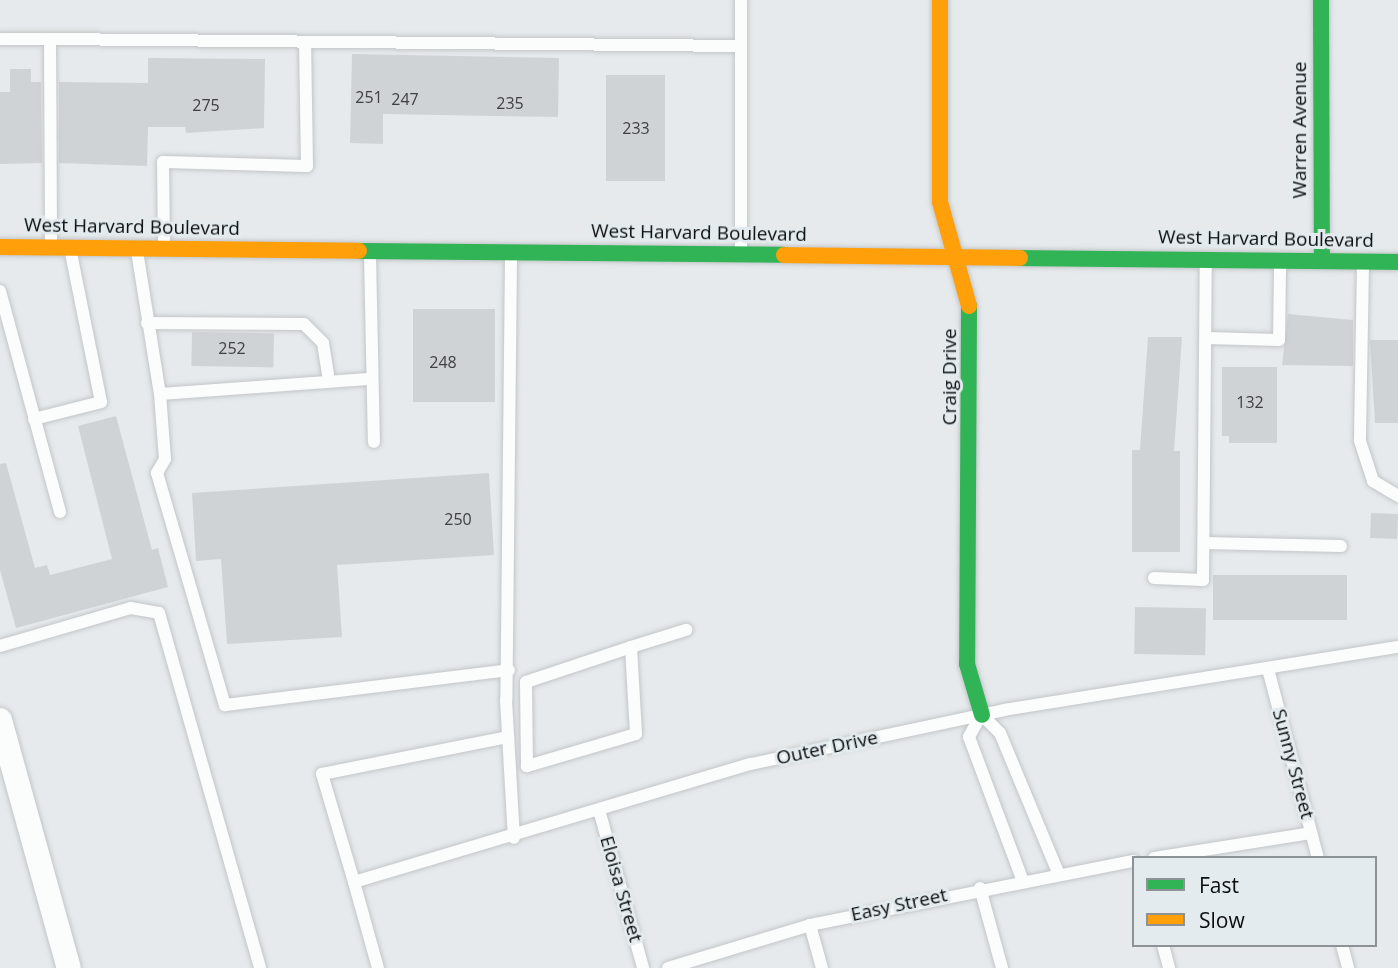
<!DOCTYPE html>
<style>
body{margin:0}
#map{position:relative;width:1398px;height:968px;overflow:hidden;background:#e6eaec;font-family:"Open Sans",sans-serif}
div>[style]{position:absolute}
.building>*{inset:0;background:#d0d3d5;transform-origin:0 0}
.roads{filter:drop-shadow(0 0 2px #c3c6c8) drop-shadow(0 0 2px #c3c6c8)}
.lane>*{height:12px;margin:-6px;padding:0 6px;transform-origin:6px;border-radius:6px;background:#fbfcfc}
.street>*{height:24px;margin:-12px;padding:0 12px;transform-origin:12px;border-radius:12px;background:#fbfcfc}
.fast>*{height:16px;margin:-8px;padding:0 8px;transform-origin:8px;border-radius:8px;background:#30b455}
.slow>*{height:16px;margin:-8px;padding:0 8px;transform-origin:8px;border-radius:8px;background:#ff9f0a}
span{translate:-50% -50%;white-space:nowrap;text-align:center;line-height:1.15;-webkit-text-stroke:6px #e3ebef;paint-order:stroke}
.number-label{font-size:16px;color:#3e4042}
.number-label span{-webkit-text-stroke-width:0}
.street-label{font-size:19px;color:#0b0d0e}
.legend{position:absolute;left:1132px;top:856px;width:245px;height:91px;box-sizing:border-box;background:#e3ebef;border:2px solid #8d9295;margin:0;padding:9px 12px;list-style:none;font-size:21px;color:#0b0d0e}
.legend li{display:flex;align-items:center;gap:14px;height:35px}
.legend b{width:35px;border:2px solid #8d9295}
</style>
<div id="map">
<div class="building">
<i style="clip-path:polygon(352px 54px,559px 58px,558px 117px,383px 114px,383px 144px,350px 143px)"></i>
<i style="clip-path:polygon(148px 58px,265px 59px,264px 128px,186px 133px,185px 127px,148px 127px,147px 166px,59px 163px,59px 82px,148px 83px)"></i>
<i style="clip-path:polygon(10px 69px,31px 69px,31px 82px,41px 82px,42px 163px,0 164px,0 92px,10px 92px)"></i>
<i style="left:606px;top:75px;width:59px;height:106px"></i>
<i style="left:413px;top:309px;width:82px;height:93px"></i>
<i style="clip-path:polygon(1288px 314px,1353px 320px,1353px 366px,1282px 365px)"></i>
<i style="left:192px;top:332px;width:82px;height:34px;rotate:1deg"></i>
<i style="clip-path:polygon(1148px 337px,1182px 337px,1174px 451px,1180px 451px,1180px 552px,1132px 552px,1132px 450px,1140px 450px)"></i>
<i style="clip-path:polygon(1370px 340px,1398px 340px,1398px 423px,1375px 423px)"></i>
<i style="clip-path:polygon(1222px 367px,1277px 367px,1277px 443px,1229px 443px,1229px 436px,1222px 436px)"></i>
<i style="clip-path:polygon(116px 416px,152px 550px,158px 548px,168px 587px,16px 628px,0 570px,0 464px,6px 463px,35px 568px,47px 565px,50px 575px,112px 559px,78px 426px)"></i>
<i style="clip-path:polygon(489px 473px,494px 555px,337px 565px,342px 637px,227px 644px,221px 559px,196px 561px,192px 493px)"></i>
<i style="left:1371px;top:513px;width:27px;height:25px;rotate:2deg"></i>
<i style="left:1213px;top:575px;width:134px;height:45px"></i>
<i style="left:1135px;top:607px;width:71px;height:47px;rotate:1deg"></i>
</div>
<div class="roads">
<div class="lane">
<i style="left:741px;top:0;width:250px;rotate:90deg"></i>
<i style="left:0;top:39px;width:50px"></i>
<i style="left:50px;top:39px;width:206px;rotate:89.7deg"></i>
<i style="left:50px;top:39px;width:691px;rotate:0.58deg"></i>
<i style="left:164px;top:244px;width:82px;rotate:-90.7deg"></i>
<i style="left:163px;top:162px;width:144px;rotate:1.6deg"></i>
<i style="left:307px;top:166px;width:123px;rotate:-90.9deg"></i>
<i style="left:137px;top:251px;width:145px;rotate:80.9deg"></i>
<i style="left:160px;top:394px;width:65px;rotate:85.6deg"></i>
<i style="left:165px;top:459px;width:16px;rotate:120deg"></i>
<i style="left:157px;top:473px;width:242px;rotate:73.7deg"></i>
<i style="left:225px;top:705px;width:286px;rotate:-7deg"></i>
<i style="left:370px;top:255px;width:187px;rotate:88.8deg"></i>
<i style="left:511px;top:258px;width:442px;rotate:90.6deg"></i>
<i style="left:506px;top:700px;width:138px;rotate:86.7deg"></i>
<i style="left:1363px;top:265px;width:176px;rotate:91deg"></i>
<i style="left:1360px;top:441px;width:42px;rotate:72deg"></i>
<i style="left:1373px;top:481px;width:29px;rotate:31deg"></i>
<i style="left:0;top:291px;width:229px;rotate:74.8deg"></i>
<i style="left:147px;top:323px;width:157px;rotate:0.4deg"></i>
<i style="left:304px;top:324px;width:27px;rotate:45deg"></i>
<i style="left:323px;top:343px;width:37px;rotate:81deg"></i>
<i style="left:1207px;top:338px;width:72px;rotate:1.6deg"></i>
<i style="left:1279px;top:340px;width:75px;rotate:-89.2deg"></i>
<i style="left:160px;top:394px;width:212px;rotate:-4.1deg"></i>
<i style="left:34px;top:419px;width:69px;rotate:-14.2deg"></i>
<i style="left:101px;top:402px;width:152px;rotate:-101.4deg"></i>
<i style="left:1205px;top:543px;width:136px;rotate:1.3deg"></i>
<i style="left:1154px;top:578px;width:49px;rotate:2.3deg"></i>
<i style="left:1203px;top:580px;width:317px;rotate:-89.5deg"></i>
<i style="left:0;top:646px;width:136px;rotate:-16.2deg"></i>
<i style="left:131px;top:608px;width:28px;rotate:10deg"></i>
<i style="left:159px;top:613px;width:369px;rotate:74.1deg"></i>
<i style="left:631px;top:647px;width:87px;rotate:86.7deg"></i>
<i style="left:636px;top:734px;width:114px;rotate:163.6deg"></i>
<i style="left:527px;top:766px;width:84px;rotate:-90.7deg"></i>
<i style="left:526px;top:682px;width:111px;rotate:-18.4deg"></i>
<i style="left:631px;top:647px;width:58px;rotate:-17.2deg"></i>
<i style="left:1268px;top:669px;width:196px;rotate:75.2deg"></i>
<i style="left:981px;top:715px;width:25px;rotate:119deg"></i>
<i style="left:969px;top:737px;width:152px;rotate:69.5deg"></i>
<i style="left:982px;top:715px;width:25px;rotate:45deg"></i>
<i style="left:1000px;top:733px;width:151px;rotate:67.4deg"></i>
<i style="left:599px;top:810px;width:164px;rotate:74.4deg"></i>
<i style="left:1154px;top:858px;width:159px;rotate:-9deg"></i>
<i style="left:354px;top:882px;width:113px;rotate:-106.5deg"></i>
<i style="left:322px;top:774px;width:190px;rotate:-11.3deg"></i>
<i style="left:980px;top:888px;width:83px;rotate:74.6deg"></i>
<i style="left:810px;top:925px;width:45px;rotate:74.4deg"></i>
<i style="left:1163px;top:945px;width:24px;rotate:75deg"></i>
<i style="left:1342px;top:945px;width:24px;rotate:75deg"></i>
<i style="left:378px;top:968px;width:89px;rotate:-105.6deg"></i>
<i style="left:354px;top:882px;width:414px;rotate:-16.6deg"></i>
<i style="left:751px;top:764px;width:259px;rotate:-12deg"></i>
<i style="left:1004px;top:710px;width:399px;rotate:-9.1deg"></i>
<i style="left:668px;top:968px;width:148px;rotate:-16.8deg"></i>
<i style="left:810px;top:925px;width:330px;rotate:-11.2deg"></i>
</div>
<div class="street">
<i style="left:0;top:720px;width:257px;rotate:74.5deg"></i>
</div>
<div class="fast">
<i style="left:1321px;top:0;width:261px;rotate:89.8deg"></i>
<i style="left:359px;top:251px;width:425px;rotate:0.5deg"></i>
<i style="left:1020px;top:258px;width:378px;rotate:0.6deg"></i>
<i style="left:969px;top:306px;width:358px;rotate:90.3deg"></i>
<i style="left:967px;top:664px;width:53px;rotate:73.6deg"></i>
</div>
<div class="slow">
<i style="left:940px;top:0;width:202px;rotate:90deg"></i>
<i style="left:940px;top:202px;width:108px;rotate:74.4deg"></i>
<i style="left:0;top:247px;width:359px;rotate:0.6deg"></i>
<i style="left:784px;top:255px;width:236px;rotate:0.7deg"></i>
</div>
</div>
<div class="number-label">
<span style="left:369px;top:97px">251</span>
<span style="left:405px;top:99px">247</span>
<span style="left:510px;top:103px">235</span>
<span style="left:206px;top:105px">275</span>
<span style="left:636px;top:128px">233</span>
<span style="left:232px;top:348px">252</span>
<span style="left:443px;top:362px">248</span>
<span style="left:1250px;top:402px">132</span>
<span style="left:458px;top:519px">250</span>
</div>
<div class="street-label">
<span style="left:1300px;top:130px;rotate:-90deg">Warren Avenue</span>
<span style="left:132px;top:227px;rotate:1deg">West Harvard Boulevard</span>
<span style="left:699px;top:233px;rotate:1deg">West Harvard Boulevard</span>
<span style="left:1266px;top:239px;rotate:1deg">West Harvard Boulevard</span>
<span style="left:950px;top:377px;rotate:-90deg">Craig Drive</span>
<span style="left:827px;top:748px;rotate:-12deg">Outer Drive</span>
<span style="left:1293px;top:764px;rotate:75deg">Sunny Street</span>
<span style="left:621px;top:889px;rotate:74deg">Eloisa Street</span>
<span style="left:899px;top:905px;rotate:-12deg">Easy Street</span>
</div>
<ul class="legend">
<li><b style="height:9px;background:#30b455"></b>Fast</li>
<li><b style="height:9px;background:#ff9f0a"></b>Slow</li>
</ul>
</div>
